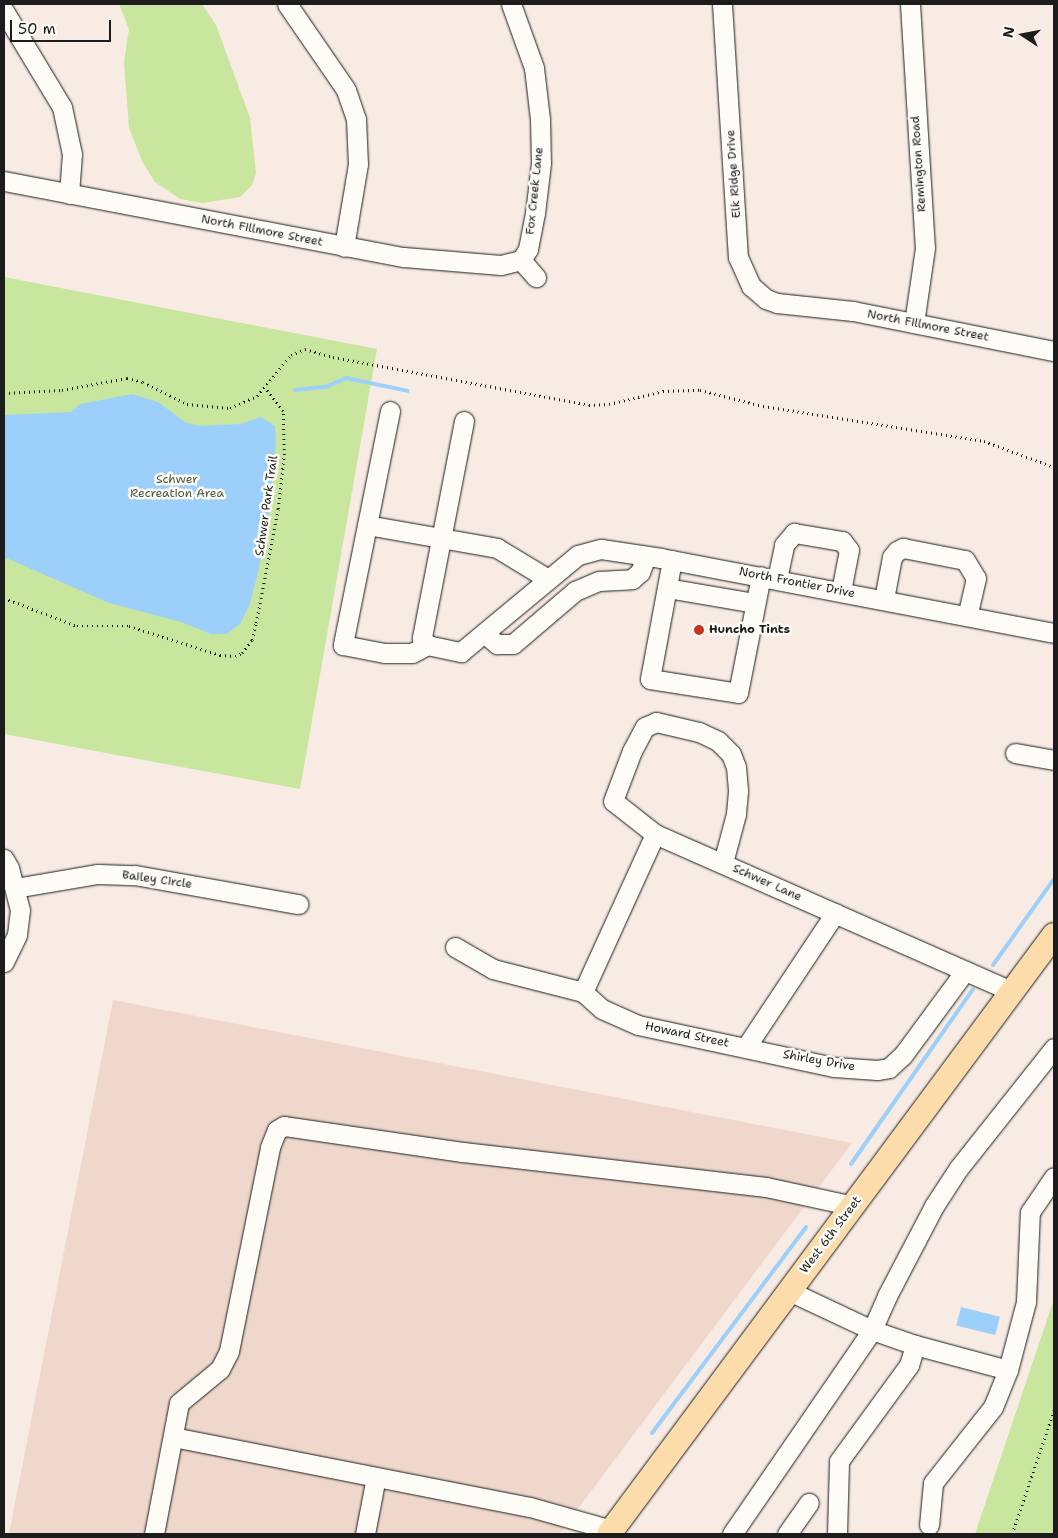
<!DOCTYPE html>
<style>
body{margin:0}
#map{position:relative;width:1058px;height:1538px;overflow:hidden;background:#f7ebe3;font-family:"Shantell Sans",sans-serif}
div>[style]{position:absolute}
.built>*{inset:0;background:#f0d7cc}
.green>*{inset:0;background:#c8e69d}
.water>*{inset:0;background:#9cd0fa;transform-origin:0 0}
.stream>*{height:4px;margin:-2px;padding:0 2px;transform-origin:2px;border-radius:2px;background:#9cd0fa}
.path>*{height:2.5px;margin-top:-1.25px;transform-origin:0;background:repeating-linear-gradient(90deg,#1c1c1c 0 1px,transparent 0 5px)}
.roads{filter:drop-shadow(0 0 1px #1c1c1c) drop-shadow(0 0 1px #1c1c1c)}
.minor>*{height:19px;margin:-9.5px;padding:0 9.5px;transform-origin:9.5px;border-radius:9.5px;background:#fdfcf7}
.major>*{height:24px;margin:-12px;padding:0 12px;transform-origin:12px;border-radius:12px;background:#fddcac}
.dots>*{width:14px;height:14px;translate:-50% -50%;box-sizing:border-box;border:2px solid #fdfcf7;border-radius:50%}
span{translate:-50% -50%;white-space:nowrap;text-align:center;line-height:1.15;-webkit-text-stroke:5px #fdfcf7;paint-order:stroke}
.street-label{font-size:12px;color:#1c1c1c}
.park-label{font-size:12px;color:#505943}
.poi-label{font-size:12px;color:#1c1c1c;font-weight:700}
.left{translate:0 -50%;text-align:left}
.frame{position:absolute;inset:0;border:5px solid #1c1c1c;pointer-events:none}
.north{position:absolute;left:998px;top:10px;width:50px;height:50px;-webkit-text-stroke:4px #fdfcf7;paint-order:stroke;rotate:281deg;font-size:14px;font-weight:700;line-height:20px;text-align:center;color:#1c1c1c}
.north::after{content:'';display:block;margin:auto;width:18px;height:22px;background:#1c1c1c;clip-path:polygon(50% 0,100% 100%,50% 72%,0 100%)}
.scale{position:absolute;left:10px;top:20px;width:101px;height:22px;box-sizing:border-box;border:2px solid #1c1c1c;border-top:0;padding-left:6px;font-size:15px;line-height:18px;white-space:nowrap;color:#1c1c1c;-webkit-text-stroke:4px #fdfcf7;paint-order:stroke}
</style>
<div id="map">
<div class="built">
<i style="clip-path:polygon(113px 1000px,852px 1143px,559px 1534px,9px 1534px)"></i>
</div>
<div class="green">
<i style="clip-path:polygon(119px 4px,202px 4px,216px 25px,250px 118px,256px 173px,252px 185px,240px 197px,202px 203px,180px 199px,155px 182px,143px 163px,129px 128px,124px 62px,129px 29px)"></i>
<i style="clip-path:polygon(4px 277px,377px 349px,300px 789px,4px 734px)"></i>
<i style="clip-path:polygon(1054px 1299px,1054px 1534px,975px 1534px)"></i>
</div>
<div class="water">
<i style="clip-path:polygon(132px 394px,158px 402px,185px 422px,199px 426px,240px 424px,261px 417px,275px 426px,276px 442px,268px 521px,258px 573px,250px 604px,240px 624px,227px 634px,211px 634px,181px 622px,109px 603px,4px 557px,4px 415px,71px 412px,80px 404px)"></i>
<i style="left:961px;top:1307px;width:40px;height:19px;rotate:14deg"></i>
</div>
<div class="stream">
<i style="left:295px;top:390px;width:31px;rotate:-6deg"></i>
<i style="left:326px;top:387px;width:22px;rotate:-24deg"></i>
<i style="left:346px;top:378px;width:63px;rotate:11.8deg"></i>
<i style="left:993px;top:965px;width:105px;rotate:-54.7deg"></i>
<i style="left:851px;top:1164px;width:213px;rotate:-55.1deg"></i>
<i style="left:652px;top:1433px;width:257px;rotate:-53.2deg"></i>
</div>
<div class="path">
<i style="left:4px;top:393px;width:58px;rotate:-3deg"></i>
<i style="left:62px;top:390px;width:66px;rotate:-10.5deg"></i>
<i style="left:127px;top:378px;width:16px;rotate:14deg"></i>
<i style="left:143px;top:382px;width:49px;rotate:26.6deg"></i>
<i style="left:187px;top:404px;width:43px;rotate:5.3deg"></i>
<i style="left:230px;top:408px;width:30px;rotate:-24deg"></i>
<i style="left:257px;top:396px;width:53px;rotate:-50.3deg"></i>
<i style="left:291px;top:355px;width:15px;rotate:-23deg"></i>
<i style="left:305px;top:349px;width:29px;rotate:16deg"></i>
<i style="left:333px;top:357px;width:260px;rotate:10.6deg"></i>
<i style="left:589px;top:405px;width:20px;rotate:-3deg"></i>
<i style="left:609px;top:404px;width:56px;rotate:-13.5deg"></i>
<i style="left:663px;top:391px;width:37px;rotate:-2deg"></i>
<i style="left:700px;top:390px;width:65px;rotate:14.3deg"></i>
<i style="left:763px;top:406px;width:224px;rotate:9deg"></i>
<i style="left:984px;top:441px;width:75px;rotate:20.4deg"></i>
<i style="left:4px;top:598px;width:78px;rotate:21deg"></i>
<i style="left:77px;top:626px;width:52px"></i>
<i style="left:129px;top:626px;width:96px;rotate:17.7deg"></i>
<i style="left:220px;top:655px;width:15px;rotate:4deg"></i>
<i style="left:235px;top:656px;width:8px;rotate:-23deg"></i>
<i style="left:242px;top:653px;width:16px;rotate:-52deg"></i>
<i style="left:252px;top:640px;width:17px;rotate:-77deg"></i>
<i style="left:256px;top:623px;width:116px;rotate:-79.1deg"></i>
<i style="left:278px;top:509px;width:54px;rotate:-83.7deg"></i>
<i style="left:284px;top:455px;width:44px;rotate:-91.3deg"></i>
<i style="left:283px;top:411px;width:29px;rotate:-128deg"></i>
<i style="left:1012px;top:1534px;width:131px;rotate:-71.3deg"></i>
</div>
<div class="roads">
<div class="minor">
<i style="left:287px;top:4px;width:104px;rotate:55.5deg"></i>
<i style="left:346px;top:90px;width:31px;rotate:71deg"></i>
<i style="left:356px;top:119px;width:45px;rotate:87.5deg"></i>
<i style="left:358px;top:164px;width:84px;rotate:99.6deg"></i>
<i style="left:511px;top:4px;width:68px;rotate:70.2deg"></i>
<i style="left:534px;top:68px;width:51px;rotate:83.3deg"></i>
<i style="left:540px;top:119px;width:44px;rotate:88.7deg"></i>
<i style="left:541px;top:163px;width:50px;rotate:96.8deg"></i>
<i style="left:535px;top:213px;width:37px;rotate:101deg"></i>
<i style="left:528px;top:249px;width:13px;rotate:122deg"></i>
<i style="left:722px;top:4px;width:254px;rotate:86.4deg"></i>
<i style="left:738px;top:257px;width:32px;rotate:66deg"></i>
<i style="left:751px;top:286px;width:20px;rotate:41deg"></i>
<i style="left:766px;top:299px;width:12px;rotate:20deg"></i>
<i style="left:777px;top:303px;width:76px;rotate:6deg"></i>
<i style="left:853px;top:311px;width:205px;rotate:11.3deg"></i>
<i style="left:910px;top:4px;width:244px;rotate:86.5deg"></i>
<i style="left:925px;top:248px;width:76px;rotate:98.3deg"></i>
<i style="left:4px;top:11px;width:112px;rotate:58.9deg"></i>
<i style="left:62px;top:107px;width:48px;rotate:78deg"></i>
<i style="left:72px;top:154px;width:40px;rotate:94.3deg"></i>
<i style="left:4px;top:181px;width:407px;rotate:10.8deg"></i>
<i style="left:404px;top:257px;width:97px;rotate:4.7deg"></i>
<i style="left:501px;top:265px;width:21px;rotate:-14deg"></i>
<i style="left:521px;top:260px;width:23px;rotate:49deg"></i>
<i style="left:390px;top:411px;width:239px;rotate:101.4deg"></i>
<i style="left:343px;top:645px;width:42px;rotate:11deg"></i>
<i style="left:384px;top:653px;width:28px"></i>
<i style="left:412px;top:653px;width:17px;rotate:-28deg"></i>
<i style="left:464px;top:421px;width:221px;rotate:101deg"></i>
<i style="left:422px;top:638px;width:9px;rotate:54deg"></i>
<i style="left:427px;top:645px;width:35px;rotate:12deg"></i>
<i style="left:461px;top:652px;width:152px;rotate:-39.7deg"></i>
<i style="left:578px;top:555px;width:24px;rotate:-15deg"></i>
<i style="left:601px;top:549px;width:61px;rotate:8.5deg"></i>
<i style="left:661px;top:558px;width:400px;rotate:10.8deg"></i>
<i style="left:367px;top:525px;width:132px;rotate:10deg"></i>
<i style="left:497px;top:548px;width:60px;rotate:31.3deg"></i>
<i style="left:672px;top:560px;width:121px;rotate:100.5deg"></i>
<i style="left:650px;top:679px;width:89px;rotate:9deg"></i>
<i style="left:738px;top:693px;width:119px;rotate:-78.9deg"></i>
<i style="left:777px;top:579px;width:35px;rotate:-78deg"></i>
<i style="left:784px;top:545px;width:16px;rotate:-50deg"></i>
<i style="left:794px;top:533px;width:49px;rotate:9.5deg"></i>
<i style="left:842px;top:541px;width:11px;rotate:52deg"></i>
<i style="left:849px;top:550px;width:42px;rotate:101deg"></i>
<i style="left:667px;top:588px;width:89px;rotate:9.7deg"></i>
<i style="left:884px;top:599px;width:43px;rotate:-79.2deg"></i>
<i style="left:892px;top:557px;width:8px;rotate:-50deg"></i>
<i style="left:897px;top:551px;width:7px;rotate:-27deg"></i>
<i style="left:903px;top:548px;width:63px;rotate:11deg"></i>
<i style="left:965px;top:560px;width:21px;rotate:59deg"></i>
<i style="left:976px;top:578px;width:39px;rotate:103deg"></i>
<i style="left:485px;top:634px;width:16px;rotate:40deg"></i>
<i style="left:497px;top:644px;width:16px"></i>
<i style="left:513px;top:644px;width:82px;rotate:-40.5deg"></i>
<i style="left:575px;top:591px;width:26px;rotate:-23deg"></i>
<i style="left:599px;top:581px;width:33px;rotate:-3deg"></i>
<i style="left:632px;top:579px;width:11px;rotate:-41deg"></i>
<i style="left:640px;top:572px;width:17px;rotate:-69deg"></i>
<i style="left:1015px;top:753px;width:40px;rotate:10deg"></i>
<i style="left:655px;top:834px;width:53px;rotate:-141.8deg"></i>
<i style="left:613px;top:801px;width:53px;rotate:-69.2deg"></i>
<i style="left:632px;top:751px;width:27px;rotate:-62deg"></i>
<i style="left:645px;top:727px;width:12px;rotate:-24deg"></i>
<i style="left:656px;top:722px;width:44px;rotate:13.1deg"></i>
<i style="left:699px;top:732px;width:21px;rotate:25deg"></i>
<i style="left:718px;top:741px;width:18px;rotate:45deg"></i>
<i style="left:731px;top:754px;width:14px;rotate:69deg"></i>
<i style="left:736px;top:767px;width:24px;rotate:85deg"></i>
<i style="left:738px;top:791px;width:23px;rotate:95deg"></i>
<i style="left:736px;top:814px;width:51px;rotate:104.9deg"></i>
<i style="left:4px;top:859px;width:10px;rotate:61deg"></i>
<i style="left:9px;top:868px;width:43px;rotate:75.3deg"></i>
<i style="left:20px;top:910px;width:25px;rotate:97deg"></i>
<i style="left:17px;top:935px;width:30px;rotate:116deg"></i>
<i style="left:15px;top:888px;width:84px;rotate:-9.6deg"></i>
<i style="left:98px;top:874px;width:37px;rotate:2deg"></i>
<i style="left:135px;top:875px;width:166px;rotate:10.1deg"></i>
<i style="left:455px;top:947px;width:44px;rotate:30.1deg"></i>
<i style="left:493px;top:969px;width:93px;rotate:14.3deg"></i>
<i style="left:583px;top:992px;width:25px;rotate:42deg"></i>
<i style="left:602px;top:1009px;width:39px;rotate:24deg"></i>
<i style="left:638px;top:1025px;width:200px;rotate:12.1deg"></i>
<i style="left:834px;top:1067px;width:43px;rotate:4deg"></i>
<i style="left:877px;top:1070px;width:12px;rotate:-9deg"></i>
<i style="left:889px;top:1068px;width:19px;rotate:-43deg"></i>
<i style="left:903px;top:1055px;width:104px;rotate:-53.6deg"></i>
<i style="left:583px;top:992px;width:174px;rotate:-65.5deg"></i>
<i style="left:655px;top:834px;width:391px;rotate:23.8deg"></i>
<i style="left:746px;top:1047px;width:161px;rotate:-56.4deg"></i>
<i style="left:915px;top:1345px;width:96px;rotate:15deg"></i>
<i style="left:1008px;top:1370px;width:40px;rotate:112deg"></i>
<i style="left:993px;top:1407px;width:97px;rotate:128.3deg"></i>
<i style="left:933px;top:1483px;width:42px;rotate:95.4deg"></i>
<i style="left:1008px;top:1370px;width:70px;rotate:-75.2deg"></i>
<i style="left:1026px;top:1302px;width:90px;rotate:-87.5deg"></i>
<i style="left:1030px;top:1212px;width:42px;rotate:-55.6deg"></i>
<i style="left:173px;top:1437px;width:364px;rotate:11.1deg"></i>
<i style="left:530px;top:1507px;width:85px;rotate:15.7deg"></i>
<i style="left:154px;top:1534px;width:133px;rotate:-79.2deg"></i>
<i style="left:179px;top:1403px;width:53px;rotate:-39.7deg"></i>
<i style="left:220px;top:1369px;width:20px;rotate:-63deg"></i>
<i style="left:229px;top:1351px;width:208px;rotate:-78.6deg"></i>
<i style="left:270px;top:1147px;width:18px;rotate:-68deg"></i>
<i style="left:277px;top:1130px;width:8px;rotate:-30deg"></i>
<i style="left:284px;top:1126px;width:181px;rotate:8.3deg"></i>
<i style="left:463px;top:1152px;width:305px;rotate:6.6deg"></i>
<i style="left:766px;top:1187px;width:90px;rotate:12.2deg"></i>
<i style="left:365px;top:1534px;width:58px;rotate:-79.1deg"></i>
<i style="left:732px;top:1534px;width:247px;rotate:-55.5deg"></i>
<i style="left:872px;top:1330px;width:92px;rotate:-154.8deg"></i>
<i style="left:787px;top:1534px;width:38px;rotate:-55deg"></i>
<i style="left:837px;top:1534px;width:73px;rotate:-88.4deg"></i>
<i style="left:839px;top:1461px;width:119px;rotate:-53.9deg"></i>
<i style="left:909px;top:1365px;width:21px;rotate:-73deg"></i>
<i style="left:915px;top:1345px;width:46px;rotate:-160.8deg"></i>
<i style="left:872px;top:1330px;width:37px;rotate:-66deg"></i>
<i style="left:887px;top:1296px;width:102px;rotate:-62.4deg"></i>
<i style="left:934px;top:1206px;width:44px;rotate:-57deg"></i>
<i style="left:958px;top:1169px;width:154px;rotate:-51.6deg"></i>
</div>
<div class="major">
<i style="left:609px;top:1534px;width:746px;rotate:-53.39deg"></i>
</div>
</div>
<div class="dots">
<i style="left:699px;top:630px;background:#c8321e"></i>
</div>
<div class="street-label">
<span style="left:919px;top:164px;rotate:-94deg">Remington Road</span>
<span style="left:734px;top:174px;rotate:-94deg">Elk Ridge Drive</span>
<span style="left:535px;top:191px;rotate:-84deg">Fox Creek Lane</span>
<span style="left:262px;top:231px;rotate:11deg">North Fillmore Street</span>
<span style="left:928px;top:326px;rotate:11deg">North Fillmore Street</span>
<span style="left:267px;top:506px;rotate:-82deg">Schwer Park Trail</span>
<span style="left:797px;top:583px;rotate:11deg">North Frontier Drive</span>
<span style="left:157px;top:880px;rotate:8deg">Bailey Circle</span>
<span style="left:767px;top:883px;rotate:24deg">Schwer Lane</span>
<span style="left:687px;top:1035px;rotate:12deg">Howard Street</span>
<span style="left:819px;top:1061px;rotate:10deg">Shirley Drive</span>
<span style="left:831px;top:1235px;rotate:-53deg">West 6th Street</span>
</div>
<div class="park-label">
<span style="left:177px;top:487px">Schwer<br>Recreation Area</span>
</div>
<div class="poi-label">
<span class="left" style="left:709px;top:630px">Huncho Tints</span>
</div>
<div class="frame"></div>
<div class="north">N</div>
<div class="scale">50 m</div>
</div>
